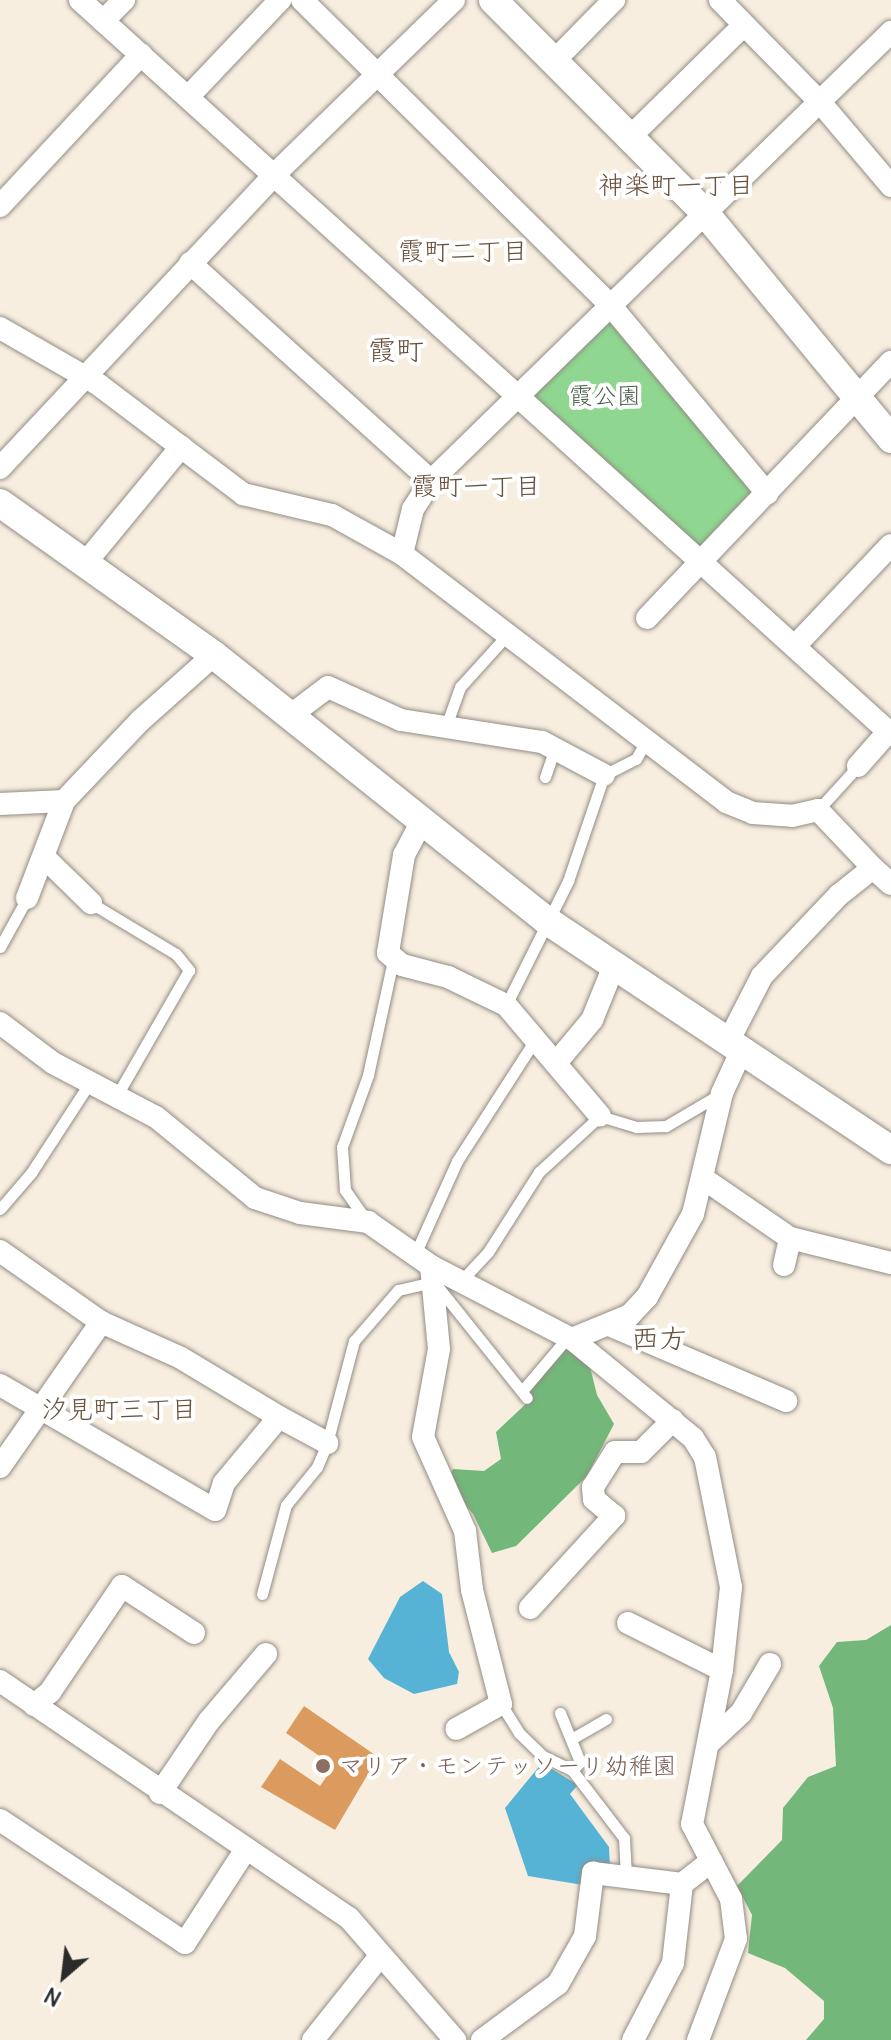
<!DOCTYPE html>
<meta charset="utf-8">
<style>
body{margin:0}
#map{position:relative;width:891px;height:2040px;overflow:hidden;background:#f8eedf;font-family:Delius,"Klee One",sans-serif}
div>[style]{position:absolute}
.green>*{inset:0;background:#8fd690}
.forest>*{inset:0;background:#73b77a}
.water>*{inset:0;background:#56b3d5}
.building>*{inset:0;background:#db9a5e}
.roads{filter:drop-shadow(0 0 2px #928c85) drop-shadow(0 0 2px #928c85)}
.service>*{height:11px;margin:-5.5px;padding:0 5.5px;transform-origin:5.5px;border-radius:5.5px;background:#fff}
.minor>*{height:22px;margin:-11px;padding:0 11px;transform-origin:11px;border-radius:11px;background:#fff}
.tertiary>*{height:28px;margin:-14px;padding:0 14px;transform-origin:14px;border-radius:14px;background:#fff}
.dots>*{width:22px;height:22px;translate:-50% -50%;box-sizing:border-box;border:4px solid #fff;border-radius:50%}
span{translate:-50% -50%;white-space:nowrap;text-align:center;line-height:1.15;-webkit-text-stroke:8px #fff;paint-order:stroke}
.park-label{font-size:24px;color:#495e49}
.education-label{font-size:24px;color:#785e54}
.left{translate:0 -50%;text-align:left}
.neighbourhood-label{font-size:26px;color:#69523d}
.quarter-label{font-size:28px;color:#69523d}
.north{position:absolute;left:24px;top:1936px;width:80px;height:80px;-webkit-text-stroke:6px #fff;paint-order:stroke;rotate:208deg;font-size:22px;font-weight:700;line-height:32px;text-align:center;color:#2b2b2b}
.north::after{content:'';display:block;margin:auto;width:28px;height:36px;background:#2b2b2b;clip-path:polygon(50% 0,100% 100%,50% 72%,0 100%)}
</style>
<div id="map">
<div class="green">
<i style="clip-path:polygon(606px 312px,755px 488px,693px 553px,524px 398px)"></i>
</div>
<div class="forest">
<i style="clip-path:polygon(566px 1347px,589px 1363px,597px 1395px,614px 1424px,587px 1476px,516px 1546px,492px 1553px,473px 1514px,446px 1482px,453px 1469px,484px 1471px,501px 1459px,496px 1432px,533px 1397px,528px 1389px)"></i>
<i style="clip-path:polygon(891px 1625px,891px 2040px,806px 2040px,824px 2019px,824px 2001px,785px 1968px,748px 1953px,752px 1915px,737px 1886px,782px 1840px,783px 1808px,808px 1777px,836px 1766px,833px 1708px,819px 1666px,837px 1642px,866px 1640px)"></i>
</div>
<div class="water">
<i style="clip-path:polygon(423px 1581px,442px 1594px,449px 1652px,459px 1672px,457px 1684px,414px 1694px,384px 1678px,368px 1659px,400px 1597px)"></i>
<i style="clip-path:polygon(542px 1763px,578px 1785px,570px 1794px,609px 1847px,610px 1867px,583px 1885px,528px 1876px,505px 1808px)"></i>
</div>
<div class="building">
<i style="clip-path:polygon(304px 1706px,378px 1757px,335px 1830px,261px 1787px,280px 1759px,320px 1786px,334px 1766px,286px 1733px)"></i>
</div>
<div class="roads">
<div class="service">
<i style="left:445px;top:729px;width:45px;rotate:-70.3deg"></i>
<i style="left:460px;top:687px;width:73px;rotate:-47.8deg"></i>
<i style="left:545px;top:777px;width:31px;rotate:-71deg"></i>
<i style="left:818px;top:810px;width:59px;rotate:-47.7deg"></i>
<i style="left:91px;top:903px;width:99px;rotate:31deg"></i>
<i style="left:176px;top:954px;width:21px;rotate:51deg"></i>
<i style="left:189px;top:970px;width:144px;rotate:119.9deg"></i>
<i style="left:0;top:947px;width:56px;rotate:-61.1deg"></i>
<i style="left:506px;top:1005px;width:139px;rotate:-63.4deg"></i>
<i style="left:568px;top:881px;width:112px;rotate:-71.2deg"></i>
<i style="left:604px;top:775px;width:36px;rotate:-27deg"></i>
<i style="left:636px;top:759px;width:23px;rotate:-61deg"></i>
<i style="left:0;top:1209px;width:48px;rotate:-49.3deg"></i>
<i style="left:31px;top:1173px;width:108px;rotate:-57deg"></i>
<i style="left:366px;top:1220px;width:37px;rotate:-125deg"></i>
<i style="left:345px;top:1190px;width:43px;rotate:-94deg"></i>
<i style="left:342px;top:1147px;width:77px;rotate:-70.1deg"></i>
<i style="left:368px;top:1075px;width:118px;rotate:-77.7deg"></i>
<i style="left:416px;top:1252px;width:100px;rotate:-65.7deg"></i>
<i style="left:457px;top:1161px;width:140px;rotate:-57.2deg"></i>
<i style="left:461px;top:1281px;width:40px;rotate:-47deg"></i>
<i style="left:488px;top:1252px;width:95px;rotate:-57.5deg"></i>
<i style="left:539px;top:1172px;width:83px;rotate:-42.6deg"></i>
<i style="left:600px;top:1116px;width:38px;rotate:17deg"></i>
<i style="left:636px;top:1127px;width:30px;rotate:-2deg"></i>
<i style="left:666px;top:1126px;width:65px;rotate:-30.5deg"></i>
<i style="left:438px;top:1287px;width:142px;rotate:51.3deg"></i>
<i style="left:522px;top:1391px;width:71px;rotate:-49.6deg"></i>
<i style="left:262px;top:1594px;width:92px;rotate:-74.9deg"></i>
<i style="left:286px;top:1505px;width:49px;rotate:-50.8deg"></i>
<i style="left:317px;top:1467px;width:26px;rotate:-67deg"></i>
<i style="left:327px;top:1443px;width:106px;rotate:-75.2deg"></i>
<i style="left:354px;top:1341px;width:67px;rotate:-49.2deg"></i>
<i style="left:398px;top:1290px;width:32px;rotate:-13deg"></i>
<i style="left:501px;top:1704px;width:34px;rotate:58deg"></i>
<i style="left:519px;top:1733px;width:33px;rotate:44deg"></i>
<i style="left:543px;top:1756px;width:32px;rotate:26deg"></i>
<i style="left:572px;top:1770px;width:11px;rotate:-45deg"></i>
<i style="left:580px;top:1762px;width:53px;rotate:-112.2deg"></i>
<i style="left:573px;top:1738px;width:38px;rotate:-30deg"></i>
<i style="left:572px;top:1770px;width:86px;rotate:52.6deg"></i>
<i style="left:624px;top:1838px;width:39px;rotate:87deg"></i>
</div>
<div class="minor">
<i style="left:80px;top:0;width:1094px;rotate:42.15deg"></i>
<i style="left:302px;top:0;width:435px;rotate:44.7deg"></i>
<i style="left:611px;top:306px;width:244px;rotate:50.2deg"></i>
<i style="left:720px;top:0;width:143px;rotate:45.6deg"></i>
<i style="left:820px;top:102px;width:110px;rotate:49.8deg"></i>
<i style="left:103px;top:21px;width:30px;rotate:-45deg"></i>
<i style="left:554px;top:61px;width:86px;rotate:-45.5deg"></i>
<i style="left:188px;top:97px;width:134px;rotate:-46.5deg"></i>
<i style="left:629px;top:138px;width:161px;rotate:-44.5deg"></i>
<i style="left:0;top:206px;width:207px;rotate:-47deg"></i>
<i style="left:190px;top:263px;width:325px;rotate:42.1deg"></i>
<i style="left:0;top:328px;width:114px;rotate:29.9deg"></i>
<i style="left:99px;top:385px;width:181px;rotate:37.1deg"></i>
<i style="left:243px;top:494px;width:91px;rotate:13.3deg"></i>
<i style="left:332px;top:515px;width:80px;rotate:29.1deg"></i>
<i style="left:402px;top:554px;width:408px;rotate:37.4deg"></i>
<i style="left:726px;top:802px;width:29px;rotate:22deg"></i>
<i style="left:753px;top:813px;width:39px;rotate:4deg"></i>
<i style="left:792px;top:816px;width:27px;rotate:-13deg"></i>
<i style="left:818px;top:810px;width:80px;rotate:46.5deg"></i>
<i style="left:0;top:468px;width:401px;rotate:-46.9deg"></i>
<i style="left:274px;top:175px;width:251px;rotate:-44.2deg"></i>
<i style="left:402px;top:554px;width:46px;rotate:-76.3deg"></i>
<i style="left:413px;top:509px;width:33px;rotate:-57deg"></i>
<i style="left:431px;top:481px;width:643px;rotate:-44.31deg"></i>
<i style="left:87px;top:561px;width:148px;rotate:-50.5deg"></i>
<i style="left:647px;top:618px;width:354px;rotate:-46.4deg"></i>
<i style="left:795px;top:646px;width:139px;rotate:-46.5deg"></i>
<i style="left:291px;top:715px;width:46px;rotate:-37.1deg"></i>
<i style="left:328px;top:687px;width:80px;rotate:24.3deg"></i>
<i style="left:401px;top:720px;width:143px;rotate:8.9deg"></i>
<i style="left:542px;top:742px;width:70px;rotate:28deg"></i>
<i style="left:858px;top:766px;width:45px;rotate:-48.6deg"></i>
<i style="left:0;top:804px;width:64px;rotate:-2.7deg"></i>
<i style="left:64px;top:801px;width:112px;rotate:-46.5deg"></i>
<i style="left:141px;top:720px;width:98px;rotate:-41.7deg"></i>
<i style="left:422px;top:821px;width:38px;rotate:118deg"></i>
<i style="left:404px;top:855px;width:99px;rotate:99.3deg"></i>
<i style="left:388px;top:953px;width:18px;rotate:41deg"></i>
<i style="left:402px;top:965px;width:48px;rotate:14.6deg"></i>
<i style="left:448px;top:977px;width:64px;rotate:25.8deg"></i>
<i style="left:506px;top:1005px;width:145px;rotate:49.7deg"></i>
<i style="left:44px;top:857px;width:66px;rotate:44.4deg"></i>
<i style="left:27px;top:898px;width:104px;rotate:-69.1deg"></i>
<i style="left:0;top:1023px;width:66px;rotate:37deg"></i>
<i style="left:53px;top:1063px;width:116px;rotate:27.7deg"></i>
<i style="left:156px;top:1117px;width:128px;rotate:39.3deg"></i>
<i style="left:255px;top:1198px;width:47px;rotate:18.4deg"></i>
<i style="left:300px;top:1213px;width:69px;rotate:7.5deg"></i>
<i style="left:368px;top:1222px;width:77px;rotate:34.9deg"></i>
<i style="left:431px;top:1266px;width:159px;rotate:27.4deg"></i>
<i style="left:572px;top:1339px;width:156px;rotate:39.3deg"></i>
<i style="left:693px;top:1438px;width:22px;rotate:58deg"></i>
<i style="left:705px;top:1457px;width:133px;rotate:78.7deg"></i>
<i style="left:731px;top:1587px;width:83px;rotate:96.2deg"></i>
<i style="left:722px;top:1670px;width:157px;rotate:101deg"></i>
<i style="left:692px;top:1824px;width:85px;rotate:62.5deg"></i>
<i style="left:731px;top:1899px;width:40px;rotate:82.9deg"></i>
<i style="left:736px;top:1939px;width:108px;rotate:110.6deg"></i>
<i style="left:727px;top:1044px;width:76px;rotate:-62.8deg"></i>
<i style="left:762px;top:976px;width:112px;rotate:-46.5deg"></i>
<i style="left:839px;top:895px;width:43px;rotate:-38.5deg"></i>
<i style="left:873px;top:868px;width:24px;rotate:42deg"></i>
<i style="left:556px;top:1063px;width:56px;rotate:-50.1deg"></i>
<i style="left:592px;top:1020px;width:56px;rotate:-68deg"></i>
<i style="left:704px;top:1179px;width:104px;rotate:34.5deg"></i>
<i style="left:790px;top:1238px;width:104px;rotate:13.9deg"></i>
<i style="left:0;top:1251px;width:123px;rotate:35.1deg"></i>
<i style="left:101px;top:1322px;width:88px;rotate:24.2deg"></i>
<i style="left:181px;top:1358px;width:114px;rotate:31deg"></i>
<i style="left:279px;top:1417px;width:86px;rotate:129.8deg"></i>
<i style="left:224px;top:1483px;width:28px;rotate:108deg"></i>
<i style="left:215px;top:1510px;width:249px;rotate:-149.8deg"></i>
<i style="left:784px;top:1265px;width:28px;rotate:-77deg"></i>
<i style="left:431px;top:1266px;width:83px;rotate:84.5deg"></i>
<i style="left:439px;top:1349px;width:89px;rotate:100.3deg"></i>
<i style="left:423px;top:1437px;width:103px;rotate:65.9deg"></i>
<i style="left:465px;top:1531px;width:59px;rotate:83.2deg"></i>
<i style="left:472px;top:1590px;width:118px;rotate:75.7deg"></i>
<i style="left:501px;top:1704px;width:51px;rotate:150.9deg"></i>
<i style="left:609px;top:1325px;width:193px;rotate:23.2deg"></i>
<i style="left:572px;top:1339px;width:63px;rotate:-22.5deg"></i>
<i style="left:630px;top:1315px;width:25px;rotate:-47deg"></i>
<i style="left:647px;top:1297px;width:95px;rotate:-61deg"></i>
<i style="left:693px;top:1214px;width:124px;rotate:-76.5deg"></i>
<i style="left:722px;top:1093px;width:43px;rotate:-65.2deg"></i>
<i style="left:279px;top:1417px;width:55px;rotate:28.4deg"></i>
<i style="left:0;top:1467px;width:177px;rotate:-55.1deg"></i>
<i style="left:530px;top:1608px;width:125px;rotate:-47.6deg"></i>
<i style="left:614px;top:1516px;width:26px;rotate:-140deg"></i>
<i style="left:594px;top:1499px;width:12px;rotate:-95deg"></i>
<i style="left:593px;top:1487px;width:41px;rotate:-57.8deg"></i>
<i style="left:615px;top:1452px;width:26px"></i>
<i style="left:641px;top:1452px;width:45px;rotate:-45deg"></i>
<i style="left:628px;top:1623px;width:105px;rotate:26.6deg"></i>
<i style="left:0;top:1681px;width:422px;rotate:34.2deg"></i>
<i style="left:349px;top:1918px;width:162px;rotate:49deg"></i>
<i style="left:34px;top:1705px;width:21px;rotate:-39deg"></i>
<i style="left:50px;top:1692px;width:128px;rotate:-55.8deg"></i>
<i style="left:122px;top:1586px;width:86px;rotate:33.1deg"></i>
<i style="left:709px;top:1743px;width:44px;rotate:-43.2deg"></i>
<i style="left:741px;top:1713px;width:57px;rotate:-59.4deg"></i>
<i style="left:160px;top:1793px;width:87px;rotate:-55.8deg"></i>
<i style="left:209px;top:1721px;width:88px;rotate:-49.6deg"></i>
<i style="left:0;top:1820px;width:222px;rotate:33.6deg"></i>
<i style="left:185px;top:1943px;width:112px;rotate:-57deg"></i>
<i style="left:313px;top:2040px;width:107px;rotate:-51.4deg"></i>
<i style="left:482px;top:2040px;width:94px;rotate:-36.4deg"></i>
<i style="left:558px;top:1984px;width:55px;rotate:-60.6deg"></i>
<i style="left:585px;top:1936px;width:64px;rotate:-82.8deg"></i>
<i style="left:593px;top:1873px;width:90px;rotate:7deg"></i>
<i style="left:633px;top:2040px;width:87px;rotate:-62.5deg"></i>
<i style="left:673px;top:1963px;width:80px;rotate:-83.5deg"></i>
<i style="left:682px;top:1884px;width:37px;rotate:-38deg"></i>
</div>
<div class="tertiary">
<i style="left:493px;top:0;width:301px;rotate:45.1deg"></i>
<i style="left:705px;top:213px;width:293px;rotate:50.5deg"></i>
<i style="left:0;top:503px;width:262px;rotate:35.4deg"></i>
<i style="left:214px;top:655px;width:425px;rotate:38.6deg"></i>
<i style="left:546px;top:920px;width:415px;rotate:33.7deg"></i>
</div>
</div>
<div class="dots">
<i style="left:323px;top:1766px;background:#8d6e63"></i>
</div>
<div class="park-label">
<span style="left:605px;top:396px">霞公園</span>
</div>
<div class="education-label">
<span class="left" style="left:339px;top:1766px">マリア・モンテッソーリ幼稚園</span>
</div>
<div class="neighbourhood-label">
<span style="left:676px;top:185px">神楽町一丁目</span>
<span style="left:463px;top:251px">霞町二丁目</span>
<span style="left:476px;top:486px">霞町一丁目</span>
<span style="left:119px;top:1409px">汐見町三丁目</span>
</div>
<div class="quarter-label">
<span style="left:396px;top:350px">霞町</span>
<span style="left:659px;top:1338px">西方</span>
</div>
<div class="north">N</div>
</div>
